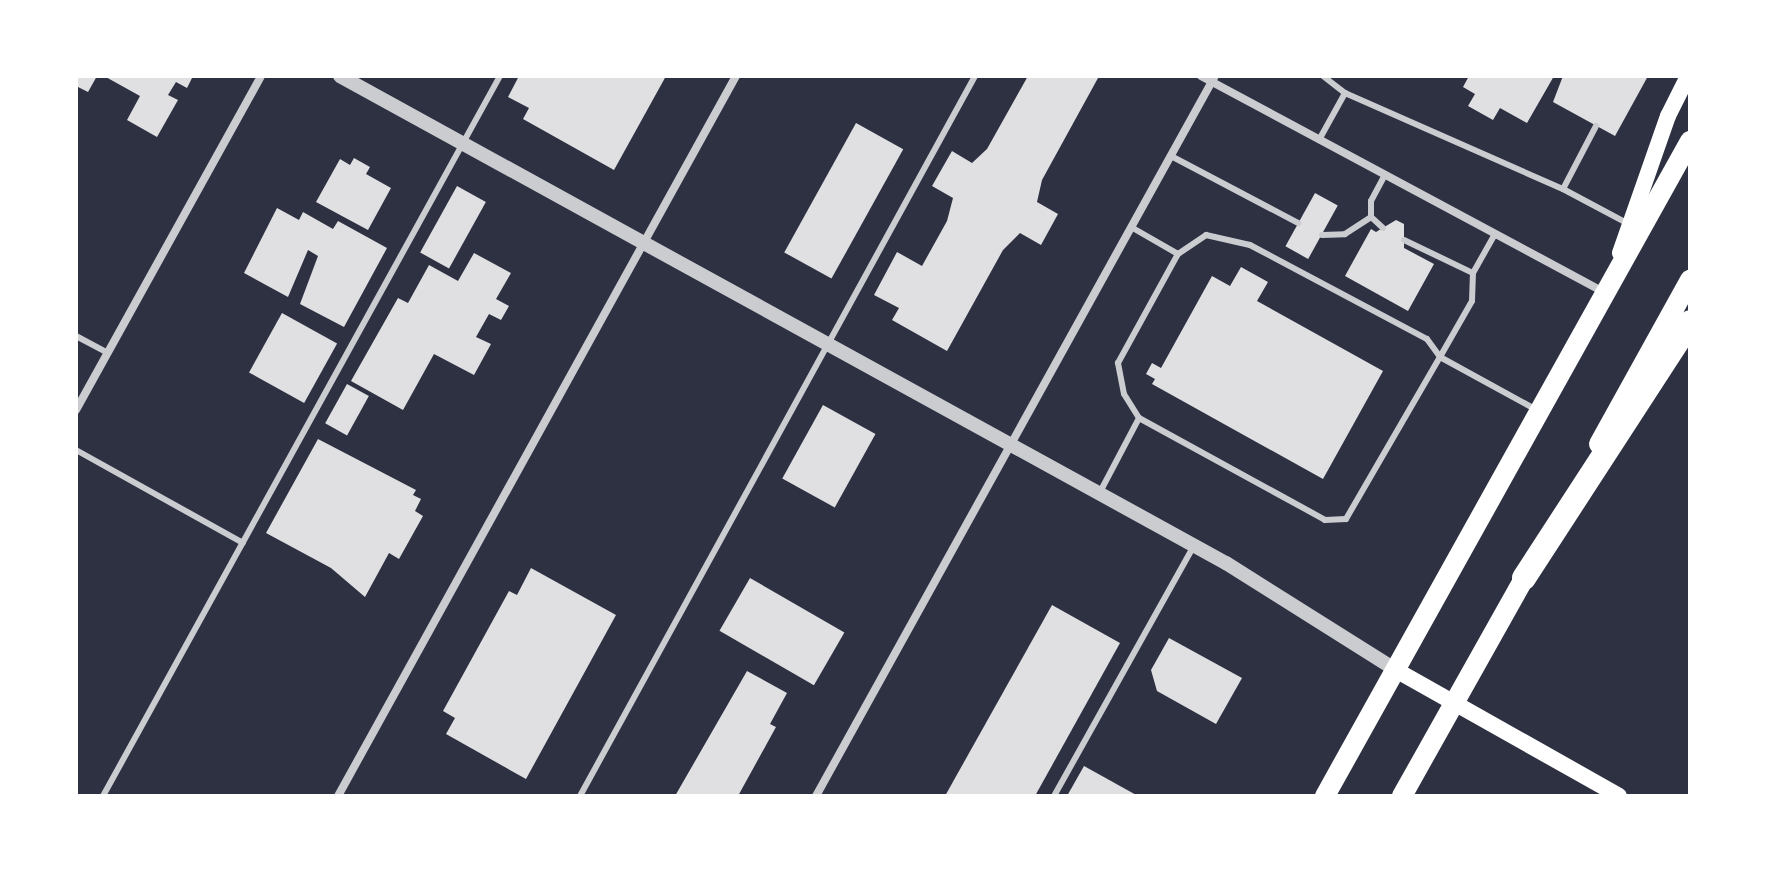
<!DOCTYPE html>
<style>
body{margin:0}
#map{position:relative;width:1766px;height:872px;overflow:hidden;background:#2d3142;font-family:Ubuntu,sans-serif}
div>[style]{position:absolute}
.building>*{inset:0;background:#e0e0e3;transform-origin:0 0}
.service>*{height:6px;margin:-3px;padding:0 3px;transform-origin:3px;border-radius:3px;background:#caccd0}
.minor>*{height:8px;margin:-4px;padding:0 4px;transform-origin:4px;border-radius:4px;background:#caccd0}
.tertiary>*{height:14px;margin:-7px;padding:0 7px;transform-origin:7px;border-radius:7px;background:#caccd0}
.secondary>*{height:16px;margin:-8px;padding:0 8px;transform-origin:8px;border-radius:8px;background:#fff}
.primary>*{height:20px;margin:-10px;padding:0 10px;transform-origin:10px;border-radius:10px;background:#fff}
.motorway>*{height:24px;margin:-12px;padding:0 12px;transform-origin:12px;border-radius:12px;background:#fff}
span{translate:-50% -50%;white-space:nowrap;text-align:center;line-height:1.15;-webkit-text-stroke:7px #fff;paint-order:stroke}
.frame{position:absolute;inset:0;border:78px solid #fff;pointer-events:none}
</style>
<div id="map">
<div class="building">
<i style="clip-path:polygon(76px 76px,97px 76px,88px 92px,76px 86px)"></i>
<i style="clip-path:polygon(104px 76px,193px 76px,187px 88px,176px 82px,168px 95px,178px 100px,157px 137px,127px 120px,140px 96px)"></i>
<i style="clip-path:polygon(519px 76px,666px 76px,614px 170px,523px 119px,529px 108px,508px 97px)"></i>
<i style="clip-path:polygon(1028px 76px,1098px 78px,1042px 180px,1037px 202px,1058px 214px,1041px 245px,1020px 233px,1003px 250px,947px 351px,892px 320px,899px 308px,874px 295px,897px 252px,922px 266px,947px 221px,953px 198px,932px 186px,952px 151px,972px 163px,987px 149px)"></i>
<i style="clip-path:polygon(1469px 76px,1554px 76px,1527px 123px,1500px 108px,1493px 120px,1468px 106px,1475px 94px,1463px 87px)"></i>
<i style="clip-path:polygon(1563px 76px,1648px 76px,1615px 136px,1553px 102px)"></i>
<i style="left:856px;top:123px;width:54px;height:148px;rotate:29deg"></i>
<i style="clip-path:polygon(354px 158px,370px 167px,366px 174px,391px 188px,368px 230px,316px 202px,340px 159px,350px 165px)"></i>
<i style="left:457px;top:186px;width:33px;height:76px;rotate:29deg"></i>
<i style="left:1315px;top:193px;width:26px;height:61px;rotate:29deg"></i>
<i style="clip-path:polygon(277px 208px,299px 220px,303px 212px,333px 229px,338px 221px,387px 248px,344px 327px,300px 304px,318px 256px,308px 250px,288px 297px,244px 273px)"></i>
<i style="clip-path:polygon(1396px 220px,1404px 224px,1404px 248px,1434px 264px,1408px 311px,1345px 276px,1371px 229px,1376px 232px)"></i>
<i style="clip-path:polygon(474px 253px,511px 273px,496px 299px,509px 306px,501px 320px,489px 314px,476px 337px,491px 344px,474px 375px,434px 354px,403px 410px,351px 381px,398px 298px,408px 303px,429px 265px,458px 281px)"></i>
<i style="clip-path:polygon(1241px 267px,1268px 282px,1257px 301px,1383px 371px,1323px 479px,1152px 384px,1155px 379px,1146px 374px,1152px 363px,1161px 368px,1212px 276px,1230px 286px)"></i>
<i style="left:282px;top:313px;width:63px;height:68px;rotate:29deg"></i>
<i style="left:347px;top:384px;width:25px;height:45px;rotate:29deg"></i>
<i style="left:823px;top:405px;width:60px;height:84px;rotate:29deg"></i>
<i style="clip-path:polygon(318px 439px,416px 490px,413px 495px,421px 499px,415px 511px,423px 516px,399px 559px,389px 553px,365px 597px,331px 568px,266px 533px)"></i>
<i style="clip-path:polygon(531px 568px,616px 615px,526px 779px,446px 734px,455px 718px,443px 711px,509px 591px,517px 595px)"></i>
<i style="left:750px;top:578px;width:109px;height:61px;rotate:30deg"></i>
<i style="clip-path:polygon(1052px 605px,1120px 643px,1035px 796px,945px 796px)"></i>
<i style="clip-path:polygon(1169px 638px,1242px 678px,1216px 724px,1157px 691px,1151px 670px)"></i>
<i style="clip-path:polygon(747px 671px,787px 693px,770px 724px,776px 727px,738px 796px,675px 796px)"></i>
<i style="clip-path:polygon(1084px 766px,1138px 796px,1067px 796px)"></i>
</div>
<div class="service">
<i style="left:1323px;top:76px;width:28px;rotate:38deg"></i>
<i style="left:1345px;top:93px;width:238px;rotate:23.8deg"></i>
<i style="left:1596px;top:126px;width:71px;rotate:117.6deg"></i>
<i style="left:1563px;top:189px;width:72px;rotate:28deg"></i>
<i style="left:1319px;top:140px;width:54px;rotate:-61deg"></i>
<i style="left:1171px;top:156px;width:144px;rotate:27.8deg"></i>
<i style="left:1131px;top:227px;width:54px;rotate:29.9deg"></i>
<i style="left:1383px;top:228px;width:16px;rotate:-137deg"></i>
<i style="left:1371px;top:217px;width:16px;rotate:-90deg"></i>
<i style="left:1371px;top:201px;width:30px;rotate:-62deg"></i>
<i style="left:1322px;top:235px;width:23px;rotate:-2deg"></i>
<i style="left:1345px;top:234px;width:31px;rotate:-33deg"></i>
<i style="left:1404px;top:240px;width:76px;rotate:25.6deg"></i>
<i style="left:76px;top:336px;width:36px;rotate:28deg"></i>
<i style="left:1139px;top:418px;width:28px;rotate:-122deg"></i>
<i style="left:1124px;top:394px;width:32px;rotate:-101deg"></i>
<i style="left:1118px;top:363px;width:124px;rotate:-61.2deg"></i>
<i style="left:1178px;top:254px;width:34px;rotate:-34deg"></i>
<i style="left:1206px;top:235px;width:45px;rotate:12.8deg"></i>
<i style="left:1250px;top:245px;width:200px;rotate:28deg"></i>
<i style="left:1427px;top:339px;width:22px;rotate:54deg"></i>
<i style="left:1440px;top:357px;width:64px;rotate:-60.3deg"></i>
<i style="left:1472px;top:301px;width:28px;rotate:-88deg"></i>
<i style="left:1473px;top:273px;width:45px;rotate:-60.6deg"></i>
<i style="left:76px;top:450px;width:191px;rotate:29.1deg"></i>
<i style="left:1099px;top:494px;width:86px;rotate:-62.2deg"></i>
<i style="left:1139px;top:418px;width:212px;rotate:28.7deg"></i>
<i style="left:1325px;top:520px;width:21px;rotate:-3deg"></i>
<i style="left:1346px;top:519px;width:187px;rotate:-59.9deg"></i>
<i style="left:1440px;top:357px;width:111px;rotate:28.7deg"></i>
<i style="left:103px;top:796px;width:822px;rotate:-61.13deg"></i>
<i style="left:580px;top:796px;width:821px;rotate:-61.25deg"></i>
<i style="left:1054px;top:796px;width:287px;rotate:-60.8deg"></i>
</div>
<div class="minor">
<i style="left:1201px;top:76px;width:459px;rotate:28.2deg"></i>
<i style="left:76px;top:410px;width:382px;rotate:-61deg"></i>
<i style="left:338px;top:796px;width:823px;rotate:-61.07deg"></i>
<i style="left:816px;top:796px;width:823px;rotate:-61.01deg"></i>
</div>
<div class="tertiary">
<i style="left:340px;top:76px;width:1011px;rotate:28.8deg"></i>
<i style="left:1226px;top:563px;width:199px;rotate:32.2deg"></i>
</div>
<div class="secondary">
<i style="left:1620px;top:253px;width:145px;rotate:-70.7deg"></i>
<i style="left:1668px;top:116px;width:45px;rotate:-63.4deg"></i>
<i style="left:1394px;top:669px;width:258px;rotate:29.4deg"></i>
</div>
<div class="primary">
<i style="left:1599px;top:444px;width:188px;rotate:-61deg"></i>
<i style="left:1325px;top:796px;width:750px;rotate:-60.87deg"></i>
<i style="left:1402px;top:796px;width:264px;rotate:-60.7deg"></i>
</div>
<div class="motorway">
<i style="left:1524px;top:578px;width:305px;rotate:-57deg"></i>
</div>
<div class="frame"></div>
</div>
